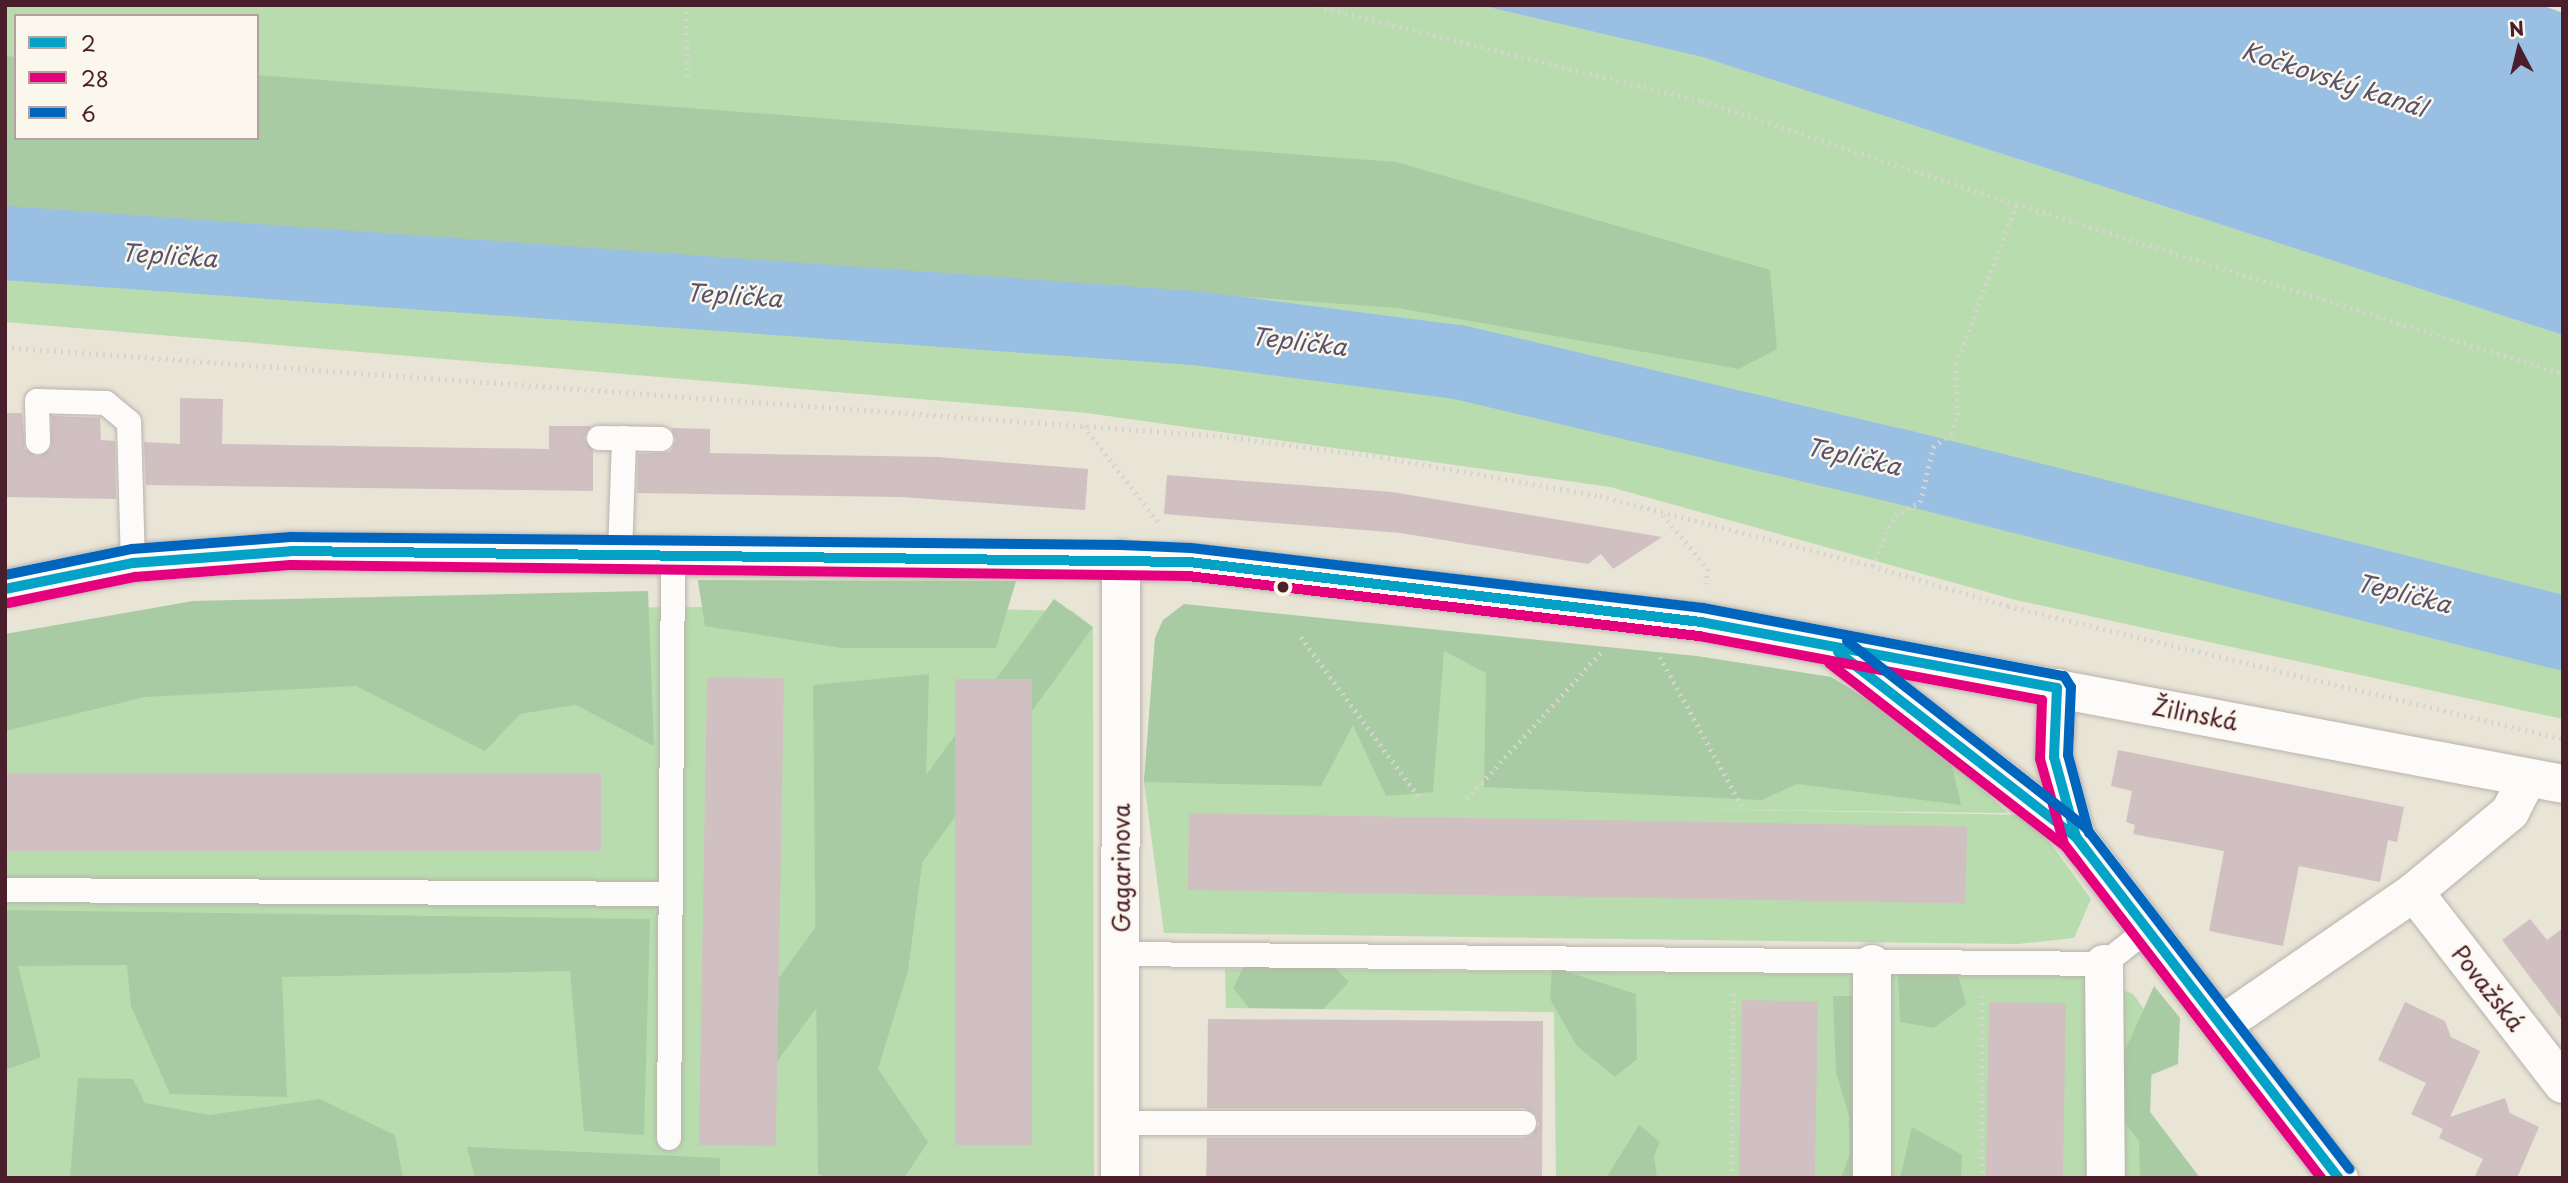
<!DOCTYPE html>
<meta charset="utf-8">
<style>
body{margin:0}
#map{position:relative;width:2568px;height:1183px;overflow:hidden;background:#e8e4d6;font-family:"Playpen Sans",sans-serif}
div>[style]{position:absolute}
.green>*{inset:0;background:#b8dcae}
.forest>*{inset:0;background:#a8cba3;transform-origin:0 0}
.water>*{inset:0;background:#99c0e3}
.river>*{height:74px;margin:-37px;padding:0 37px;transform-origin:37px;border-radius:37px;background:#99c0e3}
.building>*{inset:0;background:#d1c0c2;transform-origin:0 0}
.path>*{height:4.5px;margin-top:-2.25px;transform-origin:0;background:repeating-linear-gradient(90deg,#d7d3d0 0 2px,transparent 0 7px)}
.roads{filter:drop-shadow(0 0 2px #b9b2ab) drop-shadow(0 0 2px #b9b2ab)}
.service>*{height:24px;margin:-12px;padding:0 12px;transform-origin:12px;border-radius:12px;background:#fcfbf9}
.minor>*{height:38px;margin:-19px;padding:0 19px;transform-origin:19px;border-radius:19px;background:#fcfbf9}
.bus-1>*{height:10px;margin:-5px;padding:0 5px;transform-origin:5px;border-radius:5px;background:#04a2c6}
.bus-2>*{height:10px;margin:-5px;padding:0 5px;transform-origin:5px;border-radius:5px;background:#e5007d}
.bus-3>*{height:10px;margin:-5px;padding:0 5px;transform-origin:5px;border-radius:5px;background:#0065bd}
.dots>*{width:19px;height:19px;translate:-50% -50%;box-sizing:border-box;border:4px solid #fbf7ec;border-radius:50%}
span{translate:-50% -50%;white-space:nowrap;text-align:center;line-height:1.15;-webkit-text-stroke:5px #fbf7ec;paint-order:stroke}
.street-label{font-size:23px;color:#4a1f2b}
.water-label{font-size:24px;color:#5a526d;font-style:italic}
.frame{position:absolute;inset:0;border:7px solid #4a1f2b;pointer-events:none}
.legend{position:absolute;left:14px;top:14px;width:245px;height:126px;box-sizing:border-box;background:#fbf7ec;border:2px solid #b4a19f;margin:0;padding:9px 12px;list-style:none;font-size:21px;color:#4a1f2b}
.legend li{display:flex;align-items:center;gap:14px;height:35px}
.legend b{width:35px;border:2px solid #b4a19f}
.north{position:absolute;left:2484px;top:14px;width:70px;height:70px;-webkit-text-stroke:5px #fbf7ec;paint-order:stroke;rotate:353deg;font-size:19px;font-weight:700;line-height:28px;text-align:center;color:#4a1f2b}
.north::after{content:'';display:block;margin:auto;width:24px;height:32px;background:#4a1f2b;clip-path:polygon(50% 0,100% 100%,50% 72%,0 100%)}
</style>
<div id="map">
<div class="green">
<i style="clip-path:polygon(evenodd,5px 5px,1479px 5px,1702px 57px,2563px 335px,2563px 719px,2016px 600px,1610px 487px,1087px 413px,5px 322px,5px 5px,16px 16px,257px 16px,257px 138px,16px 138px,16px 16px)"></i>
<i style="clip-path:polygon(836px 606px,1072px 611px,1093px 627px,1094px 1178px,5px 1178px,5px 644px,288px 610px)"></i>
<i style="clip-path:polygon(1163px 620px,1696px 656px,1831px 677px,1964px 771px,2008px 813px,1687px 809px,2030px 815px,2091px 899px,2074px 938px,2018px 944px,1164px 933px,1144px 782px,1155px 638px)"></i>
<i style="clip-path:polygon(1225px 969px,2087px 976px,2133px 994px,2178px 1056px,2152px 1067px,2150px 1112px,2200px 1178px,1556px 1178px,1554px 1012px,1226px 1008px)"></i>
</div>
<div class="forest">
<i style="clip-path:polygon(5px 56px,16px 57px,16px 138px,257px 138px,257px 75px,1396px 162px,1770px 270px,1777px 349px,1739px 369px,1398px 308px,5px 207px)"></i>
<i style="clip-path:polygon(698px 581px,698px 580px,1016px 581px,996px 648px,842px 648px,705px 626px)"></i>
<i style="clip-path:polygon(648px 591px,654px 746px,576px 705px,520px 714px,485px 751px,356px 686px,145px 697px,5px 731px,5px 634px,193px 601px)"></i>
<i style="left:1054px;top:599px;width:48px;height:579px;rotate:36deg"></i>
<i style="clip-path:polygon(1184px 604px,1696px 656px,1831px 677px,1948px 748px,1961px 805px,1797px 784px,1762px 800px,1484px 787px,1486px 673px,1444px 651px,1433px 792px,1386px 796px,1353px 725px,1321px 786px,1144px 782px,1155px 638px,1163px 620px)"></i>
<i style="clip-path:polygon(929px 674px,924px 849px,908px 971px,878px 1069px,928px 1142px,904px 1178px,826px 1178px,818px 1174px,813px 685px)"></i>
<i style="clip-path:polygon(5px 910px,650px 919px,644px 1135px,584px 1131px,570px 971px,282px 977px,287px 1097px,170px 1094px,131px 1006px,127px 965px,18px 966px,41px 1057px,5px 1070px)"></i>
<i style="clip-path:polygon(1246px 962px,1332px 965px,1349px 982px,1323px 1009px,1249px 1008px,1233px 988px)"></i>
<i style="clip-path:polygon(1552px 967px,1636px 994px,1637px 1059px,1615px 1077px,1577px 1046px,1550px 999px)"></i>
<i style="clip-path:polygon(1898px 974px,1958px 975px,1966px 1004px,1934px 1028px,1900px 1022px)"></i>
<i style="clip-path:polygon(2154px 986px,2180px 1018px,2178px 1064px,2151px 1075px,2150px 1112px,2200px 1178px,2140px 1178px,2139px 1141px,2123px 1120px,2123px 1055px)"></i>
<i style="clip-path:polygon(1833px 996px,1864px 996px,1865px 1178px,1841px 1178px,1850px 1154px,1849px 1116px,1836px 1072px)"></i>
<i style="clip-path:polygon(78px 1078px,133px 1079px,145px 1103px,209px 1115px,320px 1099px,395px 1135px,403px 1178px,70px 1178px)"></i>
<i style="clip-path:polygon(1639px 1125px,1660px 1142px,1654px 1156px,1657px 1178px,1606px 1178px)"></i>
<i style="clip-path:polygon(1912px 1127px,1962px 1155px,1961px 1178px,1900px 1178px)"></i>
<i style="clip-path:polygon(467px 1147px,720px 1158px,720px 1178px,475px 1178px)"></i>
</div>
<div class="water">
<i style="clip-path:polygon(1479px 5px,2541px 5px,2563px 13px,2563px 335px,1702px 57px)"></i>
</div>
<div class="river">
<i style="left:5px;top:243px;width:1193px;rotate:4.09deg"></i>
<i style="left:1195px;top:328px;width:265px;rotate:7.4deg"></i>
<i style="left:1458px;top:362px;width:449px;rotate:13.3deg"></i>
<i style="left:1895px;top:465px;width:689px;rotate:14.12deg"></i>
</div>
<div class="building">
<i style="clip-path:polygon(180px 398px,223px 399px,222px 444px,549px 449px,549px 426px,591px 426px,584px 438px,593px 451px,593px 491px,146px 485px,144px 442px,180px 444px)"></i>
<i style="clip-path:polygon(5px 413px,22px 413px,25px 449px,38px 457px,51px 448px,52px 416px,100px 418px,101px 440px,115px 441px,116px 499px,5px 497px)"></i>
<i style="clip-path:polygon(671px 428px,710px 429px,710px 453px,937px 457px,1088px 469px,1085px 510px,900px 497px,637px 493px,638px 454px,670px 452px,676px 440px)"></i>
<i style="clip-path:polygon(1167px 475px,1392px 492px,1662px 537px,1613px 569px,1601px 554px,1588px 564px,1401px 533px,1164px 514px)"></i>
<i style="left:707px;top:677px;width:77px;height:468px;rotate:1deg"></i>
<i style="left:955px;top:679px;width:77px;height:466px"></i>
<i style="clip-path:polygon(2118px 750px,2404px 807px,2397px 842px,2388px 840px,2380px 882px,2299px 866px,2283px 946px,2209px 931px,2224px 851px,2133px 834px,2135px 825px,2126px 822px,2132px 791px,2111px 786px)"></i>
<i style="left:5px;top:773px;width:596px;height:78px"></i>
<i style="left:1189px;top:813px;width:778px;height:77px;rotate:1deg"></i>
<i style="clip-path:polygon(2530px 919px,2547px 940px,2563px 928px,2563px 1021px,2502px 940px)"></i>
<i style="left:1742px;top:1000px;width:76px;height:178px;rotate:1deg"></i>
<i style="left:1989px;top:1002px;width:77px;height:176px;rotate:1deg"></i>
<i style="clip-path:polygon(2405px 1002px,2445px 1021px,2451px 1037px,2480px 1051px,2450px 1117px,2505px 1098px,2510px 1113px,2539px 1127px,2517px 1178px,2474px 1178px,2483px 1159px,2439px 1138px,2443px 1129px,2411px 1114px,2426px 1083px,2378px 1060px)"></i>
<i style="clip-path:polygon(1208px 1019px,1543px 1021px,1542px 1178px,1206px 1178px,1207px 1138px,1524px 1138px,1532px 1135px,1539px 1124px,1536px 1115px,1524px 1108px,1207px 1108px)"></i>
</div>
<div class="path">
<i style="left:686px;top:5px;width:78px;rotate:88.5deg"></i>
<i style="left:1311px;top:5px;width:403px;rotate:13.8deg"></i>
<i style="left:1702px;top:101px;width:330px;rotate:18.2deg"></i>
<i style="left:2016px;top:204px;width:573px;rotate:17.26deg"></i>
<i style="left:5px;top:347px;width:1218px;rotate:4.19deg"></i>
<i style="left:1220px;top:436px;width:162px;rotate:7.4deg"></i>
<i style="left:1381px;top:457px;width:222px;rotate:10.1deg"></i>
<i style="left:1600px;top:496px;width:281px;rotate:14.4deg"></i>
<i style="left:1872px;top:566px;width:142px;rotate:16.4deg"></i>
<i style="left:2008px;top:606px;width:571px;rotate:13.48deg"></i>
<i style="left:1084px;top:426px;width:121px;rotate:52.4deg"></i>
<i style="left:1663px;top:515px;width:70px;rotate:50.2deg"></i>
<i style="left:1708px;top:569px;width:15px;rotate:98deg"></i>
<i style="left:1872px;top:566px;width:56px;rotate:-65.7deg"></i>
<i style="left:1895px;top:515px;width:28px;rotate:-27deg"></i>
<i style="left:1920px;top:502px;width:57px;rotate:-76.7deg"></i>
<i style="left:1933px;top:447px;width:22px;rotate:-36deg"></i>
<i style="left:1951px;top:434px;width:20px;rotate:-72deg"></i>
<i style="left:1957px;top:415px;width:51px;rotate:-91.1deg"></i>
<i style="left:1956px;top:364px;width:171px;rotate:-69.4deg"></i>
<i style="left:1301px;top:637px;width:199px;rotate:53.6deg"></i>
<i style="left:1660px;top:657px;width:170px;rotate:61.2deg"></i>
<i style="left:1467px;top:799px;width:199px;rotate:-47.6deg"></i>
<i style="left:1982px;top:996px;width:182px;rotate:90deg"></i>
<i style="left:1732px;top:1178px;width:187px;rotate:-89.7deg"></i>
</div>
<div class="roads">
<div class="service">
<i style="left:599px;top:438px;width:62px;rotate:0.9deg"></i>
<i style="left:38px;top:442px;width:41px;rotate:-91.4deg"></i>
<i style="left:37px;top:401px;width:69px;rotate:1.7deg"></i>
<i style="left:106px;top:403px;width:30px;rotate:40deg"></i>
<i style="left:129px;top:422px;width:141px;rotate:88.4deg"></i>
<i style="left:620px;top:554px;width:116px;rotate:-88deg"></i>
<i style="left:5px;top:890px;width:665px;rotate:0.34deg"></i>
<i style="left:1121px;top:954px;width:983px;rotate:0.58deg"></i>
<i style="left:2104px;top:964px;width:56px;rotate:-38.5deg"></i>
<i style="left:1120px;top:1123px;width:404px"></i>
<i style="left:669px;top:1138px;width:584px;rotate:-89.61deg"></i>
</div>
<div class="minor">
<i style="left:5px;top:589px;width:131px;rotate:-11.5deg"></i>
<i style="left:133px;top:563px;width:158px;rotate:-4.3deg"></i>
<i style="left:291px;top:551px;width:898px;rotate:0.7deg"></i>
<i style="left:1189px;top:562px;width:516px;rotate:6.68deg"></i>
<i style="left:1701px;top:622px;width:877px;rotate:10.64deg"></i>
<i style="left:1834px;top:649px;width:306px;rotate:37.8deg"></i>
<i style="left:2076px;top:837px;width:431px;rotate:52.4deg"></i>
<i style="left:2057px;top:688px;width:69px;rotate:92.5deg"></i>
<i style="left:2054px;top:757px;width:83px;rotate:74.6deg"></i>
<i style="left:2414px;top:892px;width:243px;rotate:52.2deg"></i>
<i style="left:2104px;top:964px;width:214px;rotate:89.5deg"></i>
<i style="left:2223px;top:1024px;width:232px;rotate:-34.6deg"></i>
<i style="left:2414px;top:892px;width:125px;rotate:-39.8deg"></i>
<i style="left:2510px;top:812px;width:38px;rotate:-63deg"></i>
<i style="left:1120px;top:1178px;width:619px;rotate:-89.91deg"></i>
<i style="left:1872px;top:1178px;width:214px;rotate:-90deg"></i>
</div>
</div>
<div class="bus-1">
<i style="left:5px;top:589px;width:131px;rotate:-11.5deg"></i>
<i style="left:133px;top:563px;width:158px;rotate:-4.3deg"></i>
<i style="left:291px;top:551px;width:898px;rotate:0.7deg"></i>
<i style="left:1189px;top:562px;width:516px;rotate:6.68deg"></i>
<i style="left:1701px;top:622px;width:362px;rotate:10.5deg"></i>
<i style="left:2057px;top:688px;width:69px;rotate:92.5deg"></i>
<i style="left:2054px;top:757px;width:83px;rotate:74.6deg"></i>
<i style="left:2076px;top:837px;width:431px;rotate:52.4deg"></i>
<i style="left:1838px;top:652px;width:301px;rotate:37.9deg"></i>
<i style="left:2076px;top:837px;width:20px;rotate:53deg"></i>
</div>
<div class="bus-2">
<i style="left:8px;top:603px;width:130px;rotate:-11.6deg"></i>
<i style="left:135px;top:577px;width:156px;rotate:-4.4deg"></i>
<i style="left:291px;top:565px;width:897px;rotate:0.7deg"></i>
<i style="left:1188px;top:576px;width:515px;rotate:6.7deg"></i>
<i style="left:1699px;top:636px;width:349px;rotate:10.6deg"></i>
<i style="left:2042px;top:700px;width:59px;rotate:91.9deg"></i>
<i style="left:2040px;top:759px;width:88px;rotate:74.2deg"></i>
<i style="left:2064px;top:844px;width:421px;rotate:52.4deg"></i>
<i style="left:1829px;top:663px;width:300px;rotate:37.8deg"></i>
<i style="left:2066px;top:847px;width:18px;rotate:52deg"></i>
</div>
<div class="bus-3">
<i style="left:5px;top:575px;width:130px;rotate:-11.6deg"></i>
<i style="left:132px;top:549px;width:159px;rotate:-4.3deg"></i>
<i style="left:291px;top:537px;width:830px;rotate:0.55deg"></i>
<i style="left:1121px;top:545px;width:70px;rotate:2.5deg"></i>
<i style="left:1191px;top:548px;width:516px;rotate:6.68deg"></i>
<i style="left:1703px;top:608px;width:367px;rotate:10.7deg"></i>
<i style="left:2064px;top:676px;width:13px;rotate:58deg"></i>
<i style="left:2071px;top:687px;width:68px;rotate:92.5deg"></i>
<i style="left:2068px;top:755px;width:81px;rotate:74.9deg"></i>
<i style="left:1847px;top:641px;width:303px;rotate:38deg"></i>
<i style="left:2086px;top:828px;width:431px;rotate:52.3deg"></i>
</div>
<div class="dots">
<i style="left:1283px;top:587px;background:#4a1f2b"></i>
</div>
<div class="street-label">
<span style="left:2195px;top:714px;rotate:11deg">Žilinská</span>
<span style="left:1121px;top:868px;rotate:-90deg">Gagarinova</span>
<span style="left:2488px;top:988px;rotate:52deg">Považská</span>
</div>
<div class="water-label">
<span style="left:2334px;top:79px;rotate:18deg">Kočkovský kanál</span>
<span style="left:169px;top:255px;rotate:4deg">Teplička</span>
<span style="left:734px;top:295px;rotate:4deg">Teplička</span>
<span style="left:1299px;top:341px;rotate:7deg">Teplička</span>
<span style="left:1854px;top:456px;rotate:13deg">Teplička</span>
<span style="left:2404px;top:593px;rotate:14deg">Teplička</span>
</div>
<div class="frame"></div>
<ul class="legend">
<li><b style="height:9px;background:#04a2c6"></b>2</li>
<li><b style="height:9px;background:#e5007d"></b>28</li>
<li><b style="height:9px;background:#0065bd"></b>6</li>
</ul>
<div class="north">N</div>
</div>
